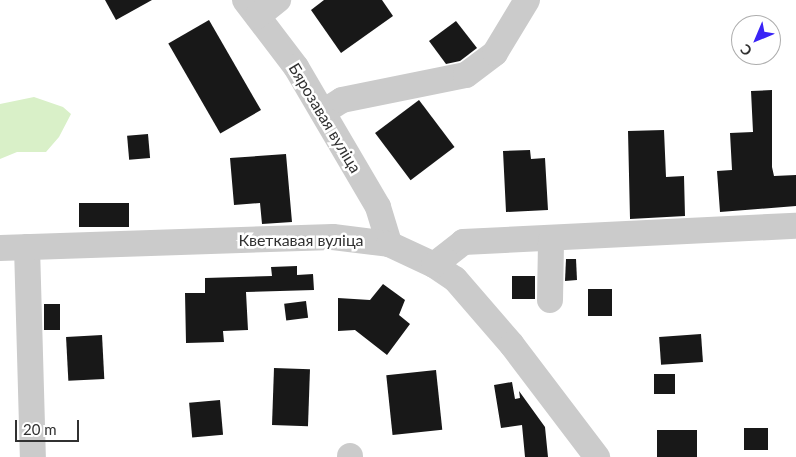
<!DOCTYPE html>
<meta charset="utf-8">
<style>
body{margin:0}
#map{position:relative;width:796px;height:457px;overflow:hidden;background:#fff;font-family:Lato,sans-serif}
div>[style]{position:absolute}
.water>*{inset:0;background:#d9f0c8}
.building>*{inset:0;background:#181818;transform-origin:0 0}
.minor>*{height:26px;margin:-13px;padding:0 13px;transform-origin:13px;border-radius:13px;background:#cbcbcb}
span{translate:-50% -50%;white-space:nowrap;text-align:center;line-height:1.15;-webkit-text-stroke:5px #fff;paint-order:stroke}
.street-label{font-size:16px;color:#313131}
.north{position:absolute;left:731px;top:15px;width:50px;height:50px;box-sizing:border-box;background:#fff;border:1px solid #adadad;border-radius:50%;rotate:225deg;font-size:14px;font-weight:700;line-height:20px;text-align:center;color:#313131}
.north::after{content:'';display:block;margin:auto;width:18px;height:22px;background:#3a24f6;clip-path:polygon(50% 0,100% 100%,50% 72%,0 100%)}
.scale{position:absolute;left:15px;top:420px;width:64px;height:22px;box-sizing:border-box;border:2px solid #313131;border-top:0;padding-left:6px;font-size:15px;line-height:18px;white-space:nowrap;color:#313131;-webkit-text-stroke:4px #fff;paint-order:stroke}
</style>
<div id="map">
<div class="water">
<i style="clip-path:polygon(34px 97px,63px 107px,71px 114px,59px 137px,46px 152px,17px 152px,0 159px,0 104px)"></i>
</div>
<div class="building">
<i style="clip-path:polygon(105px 0,152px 0,116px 20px)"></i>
<i style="clip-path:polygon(324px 0,382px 0,393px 16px,341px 53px,311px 10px)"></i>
<i style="left:209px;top:20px;width:104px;height:47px;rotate:60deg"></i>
<i style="clip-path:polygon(456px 21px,477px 48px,460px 61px,446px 64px,429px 41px)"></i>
<i style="clip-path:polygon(772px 90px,772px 167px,774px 176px,796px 175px,796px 206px,720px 212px,717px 171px,732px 170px,730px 133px,753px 132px,751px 91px)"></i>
<i style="left:419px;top:100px;width:59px;height:55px;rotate:53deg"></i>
<i style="clip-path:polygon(664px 130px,666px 177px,684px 176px,685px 216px,630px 219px,628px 131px)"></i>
<i style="left:148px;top:134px;width:24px;height:21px;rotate:85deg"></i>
<i style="clip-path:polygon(530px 150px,531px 159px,545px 158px,548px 210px,506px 212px,503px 151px)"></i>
<i style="clip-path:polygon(286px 154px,292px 222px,262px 224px,260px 203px,234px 205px,230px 158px)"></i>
<i style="left:129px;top:203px;width:24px;height:50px;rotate:90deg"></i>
<i style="clip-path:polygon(566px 259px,576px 259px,577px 280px,565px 281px)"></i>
<i style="clip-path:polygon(297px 266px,297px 275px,313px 274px,314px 290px,246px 292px,248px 330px,223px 331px,224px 342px,186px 343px,185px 293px,205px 293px,205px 278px,272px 276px,271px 267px)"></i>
<i style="left:512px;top:276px;width:23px;height:23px"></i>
<i style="clip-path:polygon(383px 284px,405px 300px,399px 315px,410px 324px,387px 355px,355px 330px,338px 331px,338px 298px,370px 300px)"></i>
<i style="left:588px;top:289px;width:24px;height:27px"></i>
<i style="left:306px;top:301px;width:17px;height:22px;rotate:83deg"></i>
<i style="left:44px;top:304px;width:16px;height:26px"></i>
<i style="left:701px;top:334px;width:28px;height:42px;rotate:86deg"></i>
<i style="left:102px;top:335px;width:44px;height:36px;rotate:87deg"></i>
<i style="left:274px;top:368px;width:36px;height:57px;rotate:2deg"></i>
<i style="left:436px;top:370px;width:60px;height:50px;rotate:84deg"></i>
<i style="left:675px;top:374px;width:20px;height:21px;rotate:90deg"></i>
<i style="clip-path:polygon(512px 382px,515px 399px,520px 398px,519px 391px,545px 427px,548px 457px,525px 457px,522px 425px,501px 428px,494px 385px)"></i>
<i style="left:220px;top:400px;width:35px;height:31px;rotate:85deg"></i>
<i style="left:744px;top:428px;width:24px;height:22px"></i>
<i style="left:697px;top:430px;width:27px;height:40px;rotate:90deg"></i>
</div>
<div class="minor">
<i style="left:245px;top:0;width:84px;rotate:52.7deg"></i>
<i style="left:296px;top:67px;width:162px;rotate:59.6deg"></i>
<i style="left:378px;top:207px;width:39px;rotate:73deg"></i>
<i style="left:258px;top:16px;width:26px;rotate:-39deg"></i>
<i style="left:323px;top:112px;width:22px;rotate:-32deg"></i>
<i style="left:342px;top:100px;width:126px;rotate:-11.4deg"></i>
<i style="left:466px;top:75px;width:36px;rotate:-37deg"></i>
<i style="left:495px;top:53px;width:62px;rotate:-58.9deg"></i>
<i style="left:27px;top:247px;width:210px;rotate:88.4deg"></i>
<i style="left:0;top:248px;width:333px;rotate:-1.9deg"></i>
<i style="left:333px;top:237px;width:56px;rotate:7.1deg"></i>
<i style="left:389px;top:244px;width:50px;rotate:25deg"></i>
<i style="left:434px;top:265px;width:25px;rotate:34deg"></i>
<i style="left:455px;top:279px;width:87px;rotate:49.2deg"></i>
<i style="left:512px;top:345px;width:141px;rotate:52.8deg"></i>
<i style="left:434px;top:265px;width:37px;rotate:-38deg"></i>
<i style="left:463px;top:242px;width:333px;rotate:-2.8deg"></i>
<i style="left:550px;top:300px;width:60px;rotate:-89deg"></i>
<i style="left:350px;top:456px;width:1px;rotate:90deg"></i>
</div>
<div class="street-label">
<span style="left:325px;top:118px;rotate:59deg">Бярозавая вуліца</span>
<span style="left:301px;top:240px">Кветкавая вуліца</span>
</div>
<div class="north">С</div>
<div class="scale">20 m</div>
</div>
